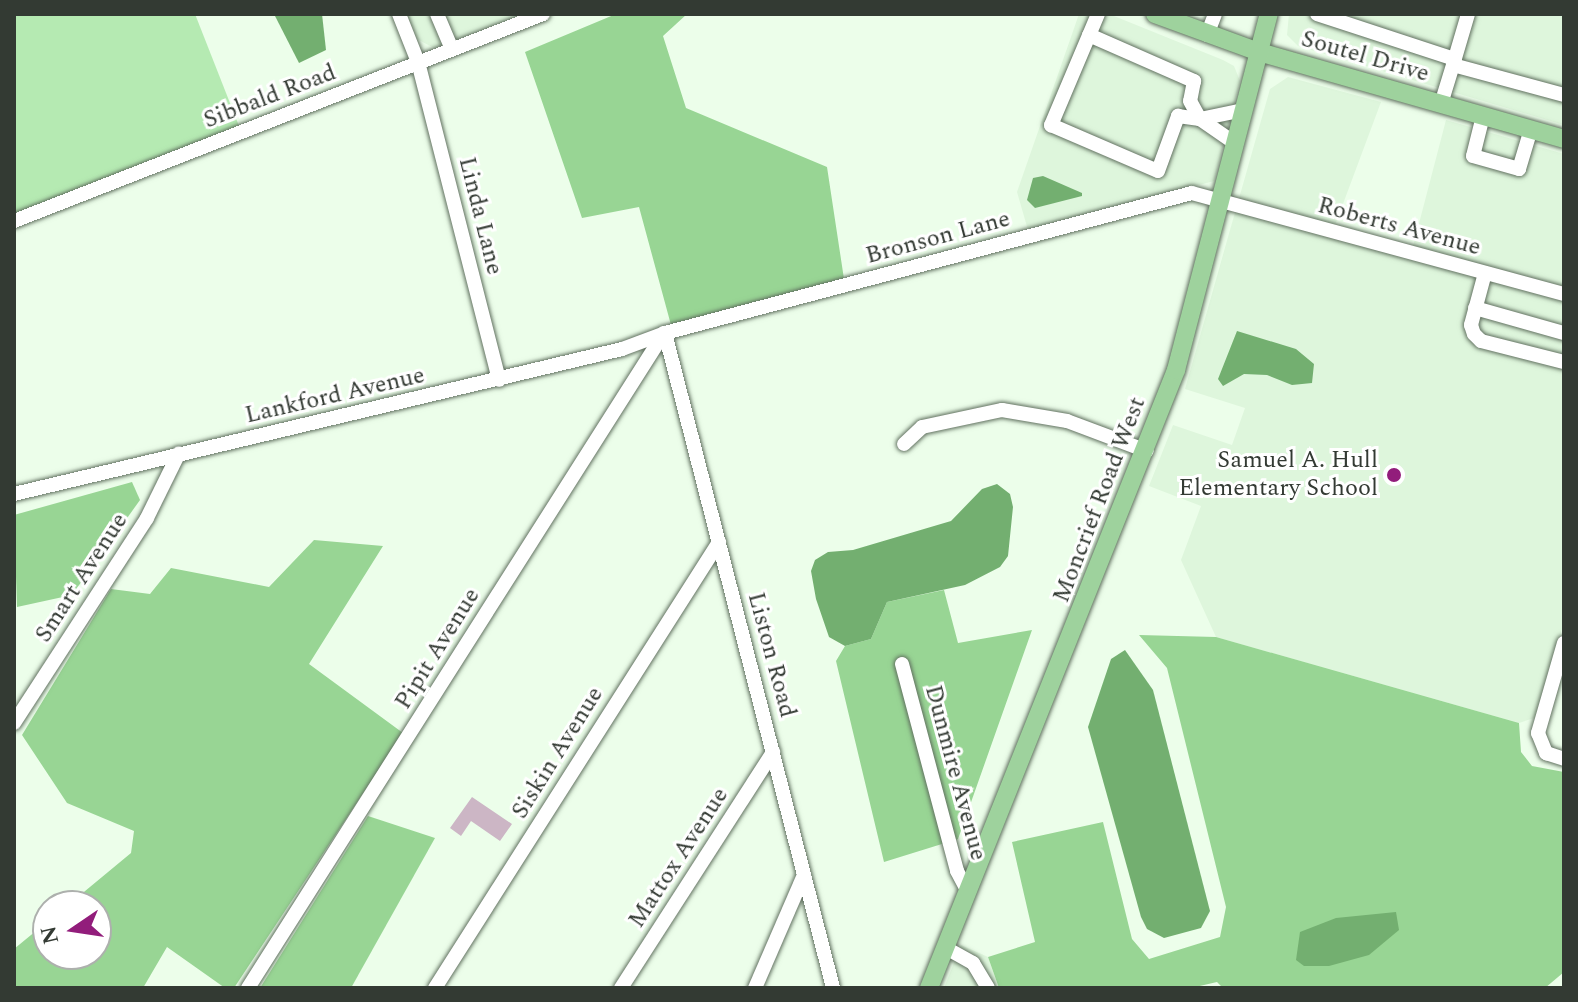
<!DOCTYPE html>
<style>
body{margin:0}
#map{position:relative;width:1578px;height:1002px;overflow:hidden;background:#ecfeea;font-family:Spectral,serif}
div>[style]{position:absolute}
.built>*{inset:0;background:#def6dc}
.green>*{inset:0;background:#b5eab2}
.forest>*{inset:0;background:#98d594}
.water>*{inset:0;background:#73af70}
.building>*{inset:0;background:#ccb6c5}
.roads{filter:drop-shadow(0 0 2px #617160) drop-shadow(0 0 2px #617160)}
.minor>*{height:14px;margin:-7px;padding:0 7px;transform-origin:7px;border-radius:7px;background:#fff}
.major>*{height:18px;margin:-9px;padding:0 9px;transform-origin:9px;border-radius:9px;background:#9ed29d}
.dots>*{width:22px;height:22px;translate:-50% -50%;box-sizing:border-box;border:4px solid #fff;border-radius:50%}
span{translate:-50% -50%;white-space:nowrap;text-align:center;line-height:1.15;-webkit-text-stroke:6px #fff;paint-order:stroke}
.street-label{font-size:24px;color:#333a33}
.poi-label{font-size:24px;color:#333a33}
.right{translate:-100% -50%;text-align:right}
.frame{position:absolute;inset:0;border:16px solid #333a33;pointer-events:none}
.north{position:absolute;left:32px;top:890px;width:80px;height:80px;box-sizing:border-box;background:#fff;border:2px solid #adb0ad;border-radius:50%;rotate:257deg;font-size:22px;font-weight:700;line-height:32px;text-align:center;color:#333a33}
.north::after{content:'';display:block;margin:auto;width:28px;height:36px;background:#921d7b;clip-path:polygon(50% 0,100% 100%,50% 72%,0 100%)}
</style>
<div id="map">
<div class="built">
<i style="clip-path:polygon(407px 14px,526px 14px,434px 48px,417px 39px)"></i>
<i style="clip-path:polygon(1079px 14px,1109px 14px,1223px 60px,1234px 66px,1240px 81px,1214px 181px,1028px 230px,1017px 192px)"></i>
<i style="clip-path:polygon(1289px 14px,1564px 14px,1564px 125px,1298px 46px,1287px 35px)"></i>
<i style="clip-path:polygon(1288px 77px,1381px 102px,1331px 236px,1410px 258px,1446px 120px,1564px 154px,1564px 622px,1537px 717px,1519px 723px,1216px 637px,1181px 560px,1201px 506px,1149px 486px,1173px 425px,1232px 445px,1245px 408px,1185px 389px,1270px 89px)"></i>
<i style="clip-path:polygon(961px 945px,988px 957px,999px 988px,944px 988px)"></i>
</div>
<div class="green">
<i style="clip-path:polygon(14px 14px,195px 14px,239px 126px,14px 214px)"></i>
</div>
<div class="forest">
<i style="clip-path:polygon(616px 14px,687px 14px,663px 36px,686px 108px,827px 167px,844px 279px,671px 325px,639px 207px,582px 218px,525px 52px)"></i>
<i style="clip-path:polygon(132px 482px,140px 500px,72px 595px,17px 607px,14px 515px)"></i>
<i style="clip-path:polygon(314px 540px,383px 546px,309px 664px,403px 733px,234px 988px,225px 988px,167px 947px,143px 988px,14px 988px,14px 949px,48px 921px,48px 954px,96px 954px,96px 906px,67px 906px,131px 853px,134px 831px,67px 803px,22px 735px,111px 589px,150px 594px,171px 568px,269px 587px)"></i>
<i style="clip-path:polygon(944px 590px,958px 643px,1032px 630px,958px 839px,884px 862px,836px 661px,845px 646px,871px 639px,887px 602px)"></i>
<i style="clip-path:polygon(1139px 635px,1216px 637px,1519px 723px,1521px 752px,1532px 766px,1564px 772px,1564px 972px,1545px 988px,1223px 988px,1217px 982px,1191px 988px,999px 988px,988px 957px,1035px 942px,1012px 842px,1103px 822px,1132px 939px,1149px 959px,1220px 937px,1226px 907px,1167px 668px)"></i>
<i style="clip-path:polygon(368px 816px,435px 838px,351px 988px,260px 988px)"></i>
</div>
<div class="water">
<i style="clip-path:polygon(274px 14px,322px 14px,326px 50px,299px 63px)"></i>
<i style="clip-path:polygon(1043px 176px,1082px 193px,1082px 196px,1035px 208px,1027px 200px,1033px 178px)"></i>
<i style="clip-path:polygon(1237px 331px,1296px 349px,1314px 364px,1312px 383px,1292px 385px,1267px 375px,1244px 374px,1223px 386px,1218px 379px)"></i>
<i style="clip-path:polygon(997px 484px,1010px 494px,1013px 507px,1008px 556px,1000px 567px,965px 585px,887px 602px,871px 639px,845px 646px,829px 637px,816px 599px,811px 571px,815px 560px,828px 552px,853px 550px,951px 521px,982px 489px)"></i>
<i style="clip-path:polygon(1125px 650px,1153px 690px,1210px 911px,1201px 928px,1164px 938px,1147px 929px,1141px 917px,1088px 727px,1111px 659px)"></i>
<i style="clip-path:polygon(1396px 912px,1399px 930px,1369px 955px,1329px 966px,1304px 966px,1296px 960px,1300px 932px,1336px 918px)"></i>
</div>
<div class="building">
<i style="clip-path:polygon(472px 797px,512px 824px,500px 841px,471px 821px,461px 836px,450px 828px)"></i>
</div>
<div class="roads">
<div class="minor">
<i style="left:399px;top:14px;width:52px;rotate:68.4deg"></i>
<i style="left:418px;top:62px;width:328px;rotate:75.7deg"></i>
<i style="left:437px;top:14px;width:38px;rotate:67deg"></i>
<i style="left:1098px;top:14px;width:121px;rotate:112.9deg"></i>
<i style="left:1051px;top:125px;width:116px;rotate:23.3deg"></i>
<i style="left:1158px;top:171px;width:59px;rotate:-70deg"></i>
<i style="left:1178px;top:116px;width:22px;rotate:8deg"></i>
<i style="left:1200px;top:119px;width:45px;rotate:-11.6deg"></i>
<i style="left:1317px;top:14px;width:145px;rotate:18.1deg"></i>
<i style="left:1089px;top:35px;width:115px;rotate:23.7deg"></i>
<i style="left:1194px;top:81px;width:20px;rotate:101deg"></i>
<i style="left:1190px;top:101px;width:21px;rotate:61deg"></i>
<i style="left:1200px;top:119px;width:44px;rotate:34.8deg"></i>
<i style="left:1207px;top:35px;width:22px;rotate:-69deg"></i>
<i style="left:1453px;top:65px;width:53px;rotate:-73.6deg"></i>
<i style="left:1441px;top:104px;width:41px;rotate:-72.9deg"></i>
<i style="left:1453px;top:65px;width:115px;rotate:15.1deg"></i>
<i style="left:1483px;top:116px;width:41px;rotate:104deg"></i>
<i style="left:1473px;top:156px;width:48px;rotate:15.8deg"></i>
<i style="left:1519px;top:169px;width:42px;rotate:-73.3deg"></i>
<i style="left:14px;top:221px;width:568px;rotate:-21.37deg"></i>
<i style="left:1485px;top:273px;width:54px;rotate:105.1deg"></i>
<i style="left:1471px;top:325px;width:9px;rotate:72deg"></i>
<i style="left:1474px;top:334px;width:10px;rotate:45deg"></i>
<i style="left:1481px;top:341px;width:86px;rotate:14.2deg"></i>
<i style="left:1475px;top:308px;width:92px;rotate:15.7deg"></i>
<i style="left:665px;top:333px;width:676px;rotate:75.61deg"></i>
<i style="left:904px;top:444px;width:25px;rotate:-43deg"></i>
<i style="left:922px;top:427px;width:82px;rotate:-12deg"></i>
<i style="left:1002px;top:410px;width:66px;rotate:9.6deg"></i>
<i style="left:1067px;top:421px;width:85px;rotate:20.6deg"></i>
<i style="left:14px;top:494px;width:625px;rotate:-13.41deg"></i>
<i style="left:622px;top:349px;width:46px;rotate:-20.4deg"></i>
<i style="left:665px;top:333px;width:545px;rotate:-14.88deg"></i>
<i style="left:1192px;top:193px;width:385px;rotate:15.2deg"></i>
<i style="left:1564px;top:643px;width:94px;rotate:106.1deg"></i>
<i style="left:1538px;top:733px;width:22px;rotate:68deg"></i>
<i style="left:1546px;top:753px;width:19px;rotate:18deg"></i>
<i style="left:902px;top:664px;width:214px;rotate:75.1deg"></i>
<i style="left:957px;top:871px;width:24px;rotate:62deg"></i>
<i style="left:14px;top:723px;width:244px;rotate:-57deg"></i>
<i style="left:147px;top:518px;width:72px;rotate:-63.8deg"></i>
<i style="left:946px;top:948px;width:31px;rotate:29deg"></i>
<i style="left:973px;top:963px;width:29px;rotate:59deg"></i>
<i style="left:248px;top:988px;width:776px;rotate:-57.58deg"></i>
<i style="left:435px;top:988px;width:529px;rotate:-57.51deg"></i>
<i style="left:621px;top:988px;width:281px;rotate:-57.2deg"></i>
<i style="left:755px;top:988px;width:123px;rotate:-66.6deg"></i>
</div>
<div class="major">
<i style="left:1155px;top:14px;width:111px;rotate:20.1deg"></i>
<i style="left:1259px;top:52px;width:317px;rotate:15.9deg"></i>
<i style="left:929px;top:988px;width:666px;rotate:-68.21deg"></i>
<i style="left:1176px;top:370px;width:368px;rotate:-75.4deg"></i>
</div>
</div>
<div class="dots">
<i style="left:1394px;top:475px;background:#921d7b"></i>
</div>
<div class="street-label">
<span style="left:1365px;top:57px;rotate:16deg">Soutel Drive</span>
<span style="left:270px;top:97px;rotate:-21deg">Sibbald Road</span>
<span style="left:480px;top:216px;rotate:76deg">Linda Lane</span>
<span style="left:1399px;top:227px;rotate:15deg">Roberts Avenue</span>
<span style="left:938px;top:238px;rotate:-15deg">Bronson Lane</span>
<span style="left:335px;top:396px;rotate:-13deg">Lankford Avenue</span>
<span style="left:1100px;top:500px;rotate:-69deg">Moncrief Road West</span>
<span style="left:82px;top:578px;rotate:-57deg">Smart Avenue</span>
<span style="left:438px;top:649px;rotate:-58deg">Pipit Avenue</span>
<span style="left:771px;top:655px;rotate:75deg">Liston Road</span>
<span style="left:558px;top:753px;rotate:-58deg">Siskin Avenue</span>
<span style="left:955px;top:773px;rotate:75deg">Dunmire Avenue</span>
<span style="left:679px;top:858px;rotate:-57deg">Mattox Avenue</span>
</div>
<div class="poi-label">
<span class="right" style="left:1378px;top:475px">Samuel A. Hull<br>Elementary School</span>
</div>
<div class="frame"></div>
<div class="north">N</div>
</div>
